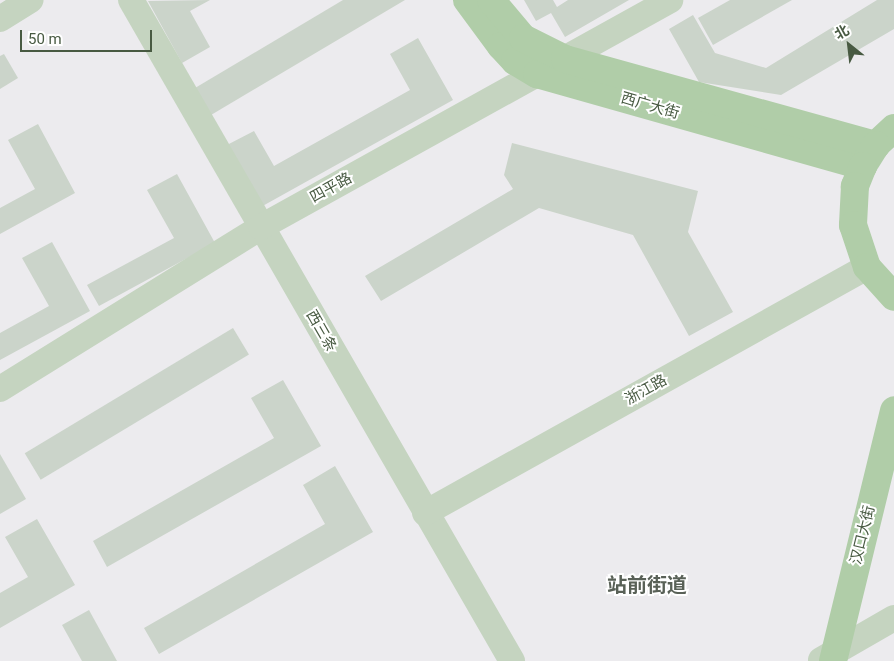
<!DOCTYPE html>
<meta charset="utf-8">
<style>
body{margin:0}
#map{position:relative;width:894px;height:661px;overflow:hidden;background:#ecebee;font-family:Roboto,"Noto Sans SC",sans-serif}
div>[style]{position:absolute}
.building>*{inset:0;background:#cbd4ca;transform-origin:0 0}
.minor>*{height:26px;margin:-13px;padding:0 13px;transform-origin:13px;border-radius:13px;background:#c5d4c0}
.major>*{height:28px;margin:-14px;padding:0 14px;transform-origin:14px;border-radius:14px;background:#b0cda8}
span{translate:-50% -50%;white-space:nowrap;text-align:center;line-height:1.15;-webkit-text-stroke:4px #fff;paint-order:stroke}
.street-label{font-size:15px;color:#485a42}
.district-label{font-size:20px;color:#596157;font-weight:700}
.north{position:absolute;left:824px;top:20px;width:50px;height:50px;-webkit-text-stroke:4px #fff;paint-order:stroke;rotate:331deg;font-size:14px;font-weight:700;line-height:20px;text-align:center;color:#485a42}
.north::after{content:'';display:block;margin:auto;width:18px;height:22px;background:#485a42;clip-path:polygon(50% 0,100% 100%,50% 72%,0 100%)}
.scale{position:absolute;left:20px;top:30px;width:132px;height:22px;box-sizing:border-box;border:2px solid #485a42;border-top:0;padding-left:6px;font-size:15px;line-height:18px;white-space:nowrap;color:#485a42;-webkit-text-stroke:4px #fff;paint-order:stroke}
</style>
<div id="map">
<div class="building">
<i style="clip-path:polygon(210px 0,190px 11px,210px 47px,182px 63px,148px 1px)"></i>
<i style="clip-path:polygon(343px 0,405px 0,211px 115px,195px 88px)"></i>
<i style="clip-path:polygon(524px 0,553px 0,557px 7px,568px 0,629px 0,565px 37px,551px 13px,536px 21px)"></i>
<i style="clip-path:polygon(730px 0,792px 0,713px 45px,698px 18px)"></i>
<i style="clip-path:polygon(877px 0,894px 0,894px 29px,781px 95px,699px 82px,669px 29px,693px 15px,715px 53px,766px 68px)"></i>
<i style="clip-path:polygon(418px 38px,453px 100px,259px 208px,225px 146px,254px 131px,274px 166px,410px 90px,390px 54px)"></i>
<i style="clip-path:polygon(4px 54px,18px 78px,0 89px,0 56px)"></i>
<i style="clip-path:polygon(38px 124px,75px 193px,0 234px,0 208px,35px 189px,8px 140px)"></i>
<i style="clip-path:polygon(512px 143px,698px 191px,688px 232px,733px 312px,689px 336px,633px 235px,539px 208px,381px 301px,365px 276px,513px 189px,504px 175px)"></i>
<i style="clip-path:polygon(177px 174px,215px 243px,99px 306px,87px 285px,174px 238px,147px 190px)"></i>
<i style="clip-path:polygon(52px 242px,90px 311px,0 360px,0 333px,49px 306px,22px 258px)"></i>
<i style="left:233px;top:328px;width:31px;height:243px;rotate:59deg"></i>
<i style="clip-path:polygon(283px 380px,321px 446px,107px 567px,93px 541px,274px 438px,251px 398px)"></i>
<i style="clip-path:polygon(0 454px,26px 499px,0 514px)"></i>
<i style="clip-path:polygon(335px 466px,373px 532px,159px 654px,144px 628px,325px 524px,303px 485px)"></i>
<i style="clip-path:polygon(37px 519px,75px 585px,0 628px,0 593px,28px 577px,5px 537px)"></i>
<i style="clip-path:polygon(89px 610px,117px 661px,82px 661px,62px 625px)"></i>
</div>
<div class="minor">
<i style="left:131px;top:0;width:763px;rotate:60.04deg"></i>
<i style="left:0;top:19px;width:36px;rotate:-32deg"></i>
<i style="left:0;top:389px;width:307px;rotate:-31.8deg"></i>
<i style="left:261px;top:227px;width:468px;rotate:-29deg"></i>
<i style="left:425px;top:513px;width:506px;rotate:-29.1deg"></i>
<i style="left:821px;top:660px;width:84px;rotate:-29.9deg"></i>
</div>
<div class="major">
<i style="left:467px;top:0;width:57px;rotate:53.5deg"></i>
<i style="left:501px;top:46px;width:21px;rotate:47deg"></i>
<i style="left:515px;top:61px;width:26px;rotate:31deg"></i>
<i style="left:537px;top:74px;width:339px;rotate:15.8deg"></i>
<i style="left:491px;top:0;width:50px;rotate:49.9deg"></i>
<i style="left:523px;top:38px;width:47px;rotate:26.6deg"></i>
<i style="left:565px;top:59px;width:323px;rotate:15.5deg"></i>
<i style="left:894px;top:128px;width:25px;rotate:137deg"></i>
<i style="left:876px;top:145px;width:25px;rotate:122deg"></i>
<i style="left:863px;top:166px;width:22px;rotate:112deg"></i>
<i style="left:855px;top:186px;width:39px;rotate:93deg"></i>
<i style="left:853px;top:225px;width:44px;rotate:71.6deg"></i>
<i style="left:867px;top:267px;width:40px;rotate:48deg"></i>
<i style="left:833px;top:661px;width:258px;rotate:-76.3deg"></i>
</div>
<div class="street-label">
<span style="left:650px;top:106px;rotate:16deg">西广大街</span>
<span style="left:331px;top:188px;rotate:-29deg">四平路</span>
<span style="left:321px;top:331px;rotate:60deg">西三条</span>
<span style="left:646px;top:390px;rotate:-29deg">浙江路</span>
<span style="left:863px;top:535px;rotate:-76deg">汉口大街</span>
</div>
<div class="district-label">
<span style="left:647px;top:585px">站前街道</span>
</div>
<div class="north">北</div>
<div class="scale">50 m</div>
</div>
